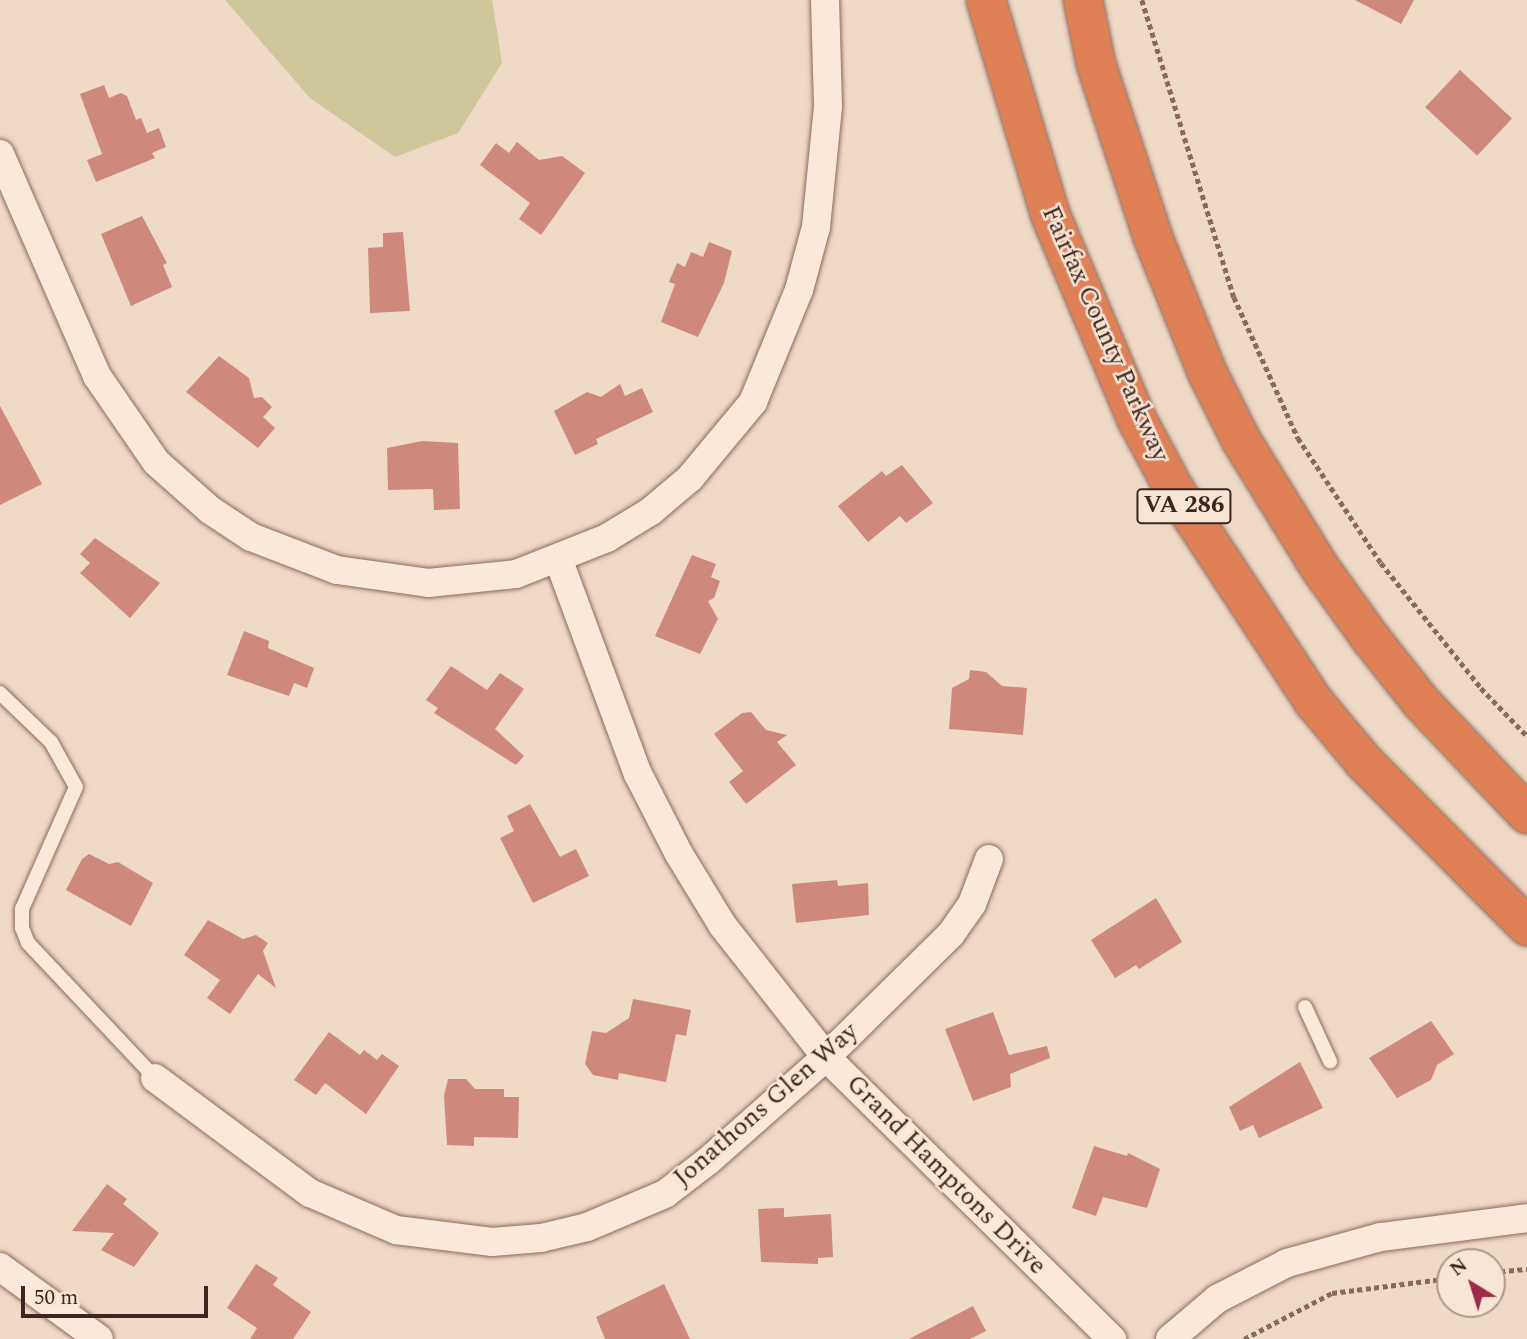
<!DOCTYPE html>
<style>
body{margin:0}
#map{position:relative;width:1527px;height:1339px;overflow:hidden;background:#efd9c7;font-family:Spectral,serif}
div>[style]{position:absolute}
.green>*{inset:0;background:#cec79a}
.building>*{inset:0;background:#ce897c;transform-origin:0 0}
.path>*{height:4.5px;margin-top:-2.25px;transform-origin:0;background:repeating-linear-gradient(90deg,#8c695b 0 5px,transparent 0 8.5px)}
.roads{filter:drop-shadow(0 0 2px #8c695b) drop-shadow(0 0 2px #8c695b)}
.lane>*{height:14px;margin:-7px;padding:0 7px;transform-origin:7px;border-radius:7px;background:#fae8da}
.street>*{height:28px;margin:-14px;padding:0 14px;transform-origin:14px;border-radius:14px;background:#fae8da}
.highway>*{height:38px;margin:-19px;padding:0 19px;transform-origin:19px;border-radius:19px;background:#df8057}
span{translate:-50% -50%;white-space:nowrap;text-align:center;line-height:1.15;-webkit-text-stroke:5px #f7e5d6;paint-order:stroke}
.shield-label span{padding:2px 5px;background:#f7e5d6;border:2px solid;border-radius:5px;-webkit-text-stroke-width:0}
.shield-label{font-size:24px;color:#3c261f;font-weight:700}
.street-label{font-size:26px;color:#3c261f}
.north{position:absolute;left:1436px;top:1248px;width:70px;height:70px;box-sizing:border-box;background:#f7e5d6;border:2px solid #ac998d;border-radius:50%;rotate:322deg;font-size:19px;font-weight:700;line-height:28px;text-align:center;color:#3c261f}
.north::after{content:'';display:block;margin:auto;width:24px;height:32px;background:#9c2a48;clip-path:polygon(50% 0,100% 100%,50% 72%,0 100%)}
.scale{position:absolute;left:21px;top:1286px;width:187px;height:32px;box-sizing:border-box;border:4px solid #3c261f;border-top:0;padding-left:9px;font-size:21px;line-height:24px;white-space:nowrap;color:#3c261f;-webkit-text-stroke:5px #f7e5d6;paint-order:stroke}
</style>
<div id="map">
<div class="green">
<i style="clip-path:polygon(225px 0,492px 0,502px 63px,458px 133px,395px 157px,310px 98px)"></i>
</div>
<div class="building">
<i style="clip-path:polygon(1355px 0,1414px 0,1401px 24px)"></i>
<i style="left:1460px;top:70px;width:71px;height:51px;rotate:43deg"></i>
<i style="clip-path:polygon(104px 85px,109px 98px,121px 93px,127px 96px,136px 120px,141px 118px,147px 133px,159px 128px,166px 147px,152px 153px,155px 158px,96px 182px,87px 160px,102px 154px,80px 94px)"></i>
<i style="clip-path:polygon(517px 142px,539px 160px,562px 156px,585px 173px,541px 235px,519px 219px,530px 203px,480px 165px,496px 143px,509px 153px)"></i>
<i style="clip-path:polygon(142px 216px,167px 263px,163px 265px,172px 287px,131px 306px,101px 234px)"></i>
<i style="clip-path:polygon(403px 232px,410px 311px,370px 313px,368px 248px,383px 247px,383px 233px)"></i>
<i style="clip-path:polygon(709px 242px,732px 251px,724px 283px,698px 337px,661px 322px,675px 284px,669px 282px,677px 263px,685px 267px,691px 252px,703px 257px)"></i>
<i style="clip-path:polygon(219px 356px,249px 378px,254px 398px,262px 397px,272px 407px,263px 417px,275px 428px,258px 448px,186px 392px)"></i>
<i style="clip-path:polygon(620px 384px,625px 396px,642px 388px,653px 412px,596px 439px,598px 444px,575px 455px,554px 411px,587px 392px,601px 397px)"></i>
<i style="clip-path:polygon(0 406px,42px 484px,0 505px)"></i>
<i style="clip-path:polygon(422px 441px,458px 443px,460px 509px,434px 510px,433px 489px,388px 490px,387px 448px)"></i>
<i style="clip-path:polygon(902px 465px,933px 503px,906px 523px,900px 516px,868px 542px,838px 506px,882px 471px,886px 476px)"></i>
<i style="clip-path:polygon(95px 538px,160px 583px,130px 618px,80px 573px,90px 563px,80px 554px)"></i>
<i style="clip-path:polygon(692px 555px,716px 564px,711px 577px,720px 581px,714px 598px,708px 601px,718px 619px,700px 654px,655px 636px)"></i>
<i style="clip-path:polygon(244px 631px,269px 641px,268px 648px,314px 668px,307px 688px,294px 683px,289px 696px,227px 675px)"></i>
<i style="clip-path:polygon(451px 666px,487px 690px,500px 673px,524px 689px,495px 729px,524px 756px,516px 765px,434px 713px,438px 708px,426px 700px)"></i>
<i style="clip-path:polygon(970px 670px,986px 672px,1002px 686px,1027px 688px,1023px 735px,949px 729px,952px 688px,969px 679px)"></i>
<i style="clip-path:polygon(751px 712px,766px 730px,787px 735px,777px 742px,796px 765px,746px 804px,729px 782px,743px 771px,714px 734px,742px 713px)"></i>
<i style="clip-path:polygon(530px 804px,560px 857px,576px 849px,589px 876px,533px 903px,500px 838px,514px 831px,507px 816px)"></i>
<i style="clip-path:polygon(89px 854px,109px 864px,118px 862px,153px 883px,131px 926px,66px 890px,82px 859px)"></i>
<i style="clip-path:polygon(837px 880px,838px 886px,868px 883px,869px 915px,796px 923px,792px 884px)"></i>
<i style="clip-path:polygon(1156px 898px,1182px 942px,1139px 969px,1136px 965px,1115px 978px,1091px 940px)"></i>
<i style="clip-path:polygon(208px 920px,243px 939px,256px 935px,268px 943px,263px 951px,276px 988px,258px 974px,230px 1014px,207px 998px,220px 980px,184px 955px)"></i>
<i style="clip-path:polygon(633px 999px,691px 1010px,686px 1036px,676px 1034px,666px 1082px,619px 1073px,618px 1080px,593px 1075px,585px 1064px,592px 1031px,606px 1033px,629px 1018px)"></i>
<i style="clip-path:polygon(993px 1012px,1009px 1055px,1047px 1046px,1050px 1058px,1010px 1074px,1011px 1087px,973px 1101px,945px 1029px)"></i>
<i style="clip-path:polygon(1431px 1021px,1454px 1054px,1437px 1065px,1431px 1080px,1397px 1098px,1369px 1058px)"></i>
<i style="clip-path:polygon(329px 1032px,360px 1055px,364px 1050px,377px 1060px,382px 1054px,399px 1066px,366px 1114px,325px 1083px,316px 1095px,294px 1080px)"></i>
<i style="clip-path:polygon(1300px 1062px,1323px 1108px,1259px 1138px,1253px 1125px,1240px 1131px,1229px 1107px)"></i>
<i style="clip-path:polygon(448px 1079px,466px 1079px,475px 1089px,504px 1089px,504px 1097px,519px 1097px,518px 1138px,474px 1137px,474px 1146px,447px 1145px,444px 1096px)"></i>
<i style="clip-path:polygon(1094px 1146px,1127px 1156px,1128px 1153px,1160px 1169px,1147px 1208px,1103px 1197px,1096px 1216px,1072px 1208px)"></i>
<i style="clip-path:polygon(107px 1184px,127px 1199px,123px 1204px,159px 1233px,134px 1267px,101px 1250px,114px 1233px,72px 1231px)"></i>
<i style="clip-path:polygon(784px 1208px,784px 1217px,831px 1214px,833px 1257px,818px 1258px,818px 1264px,761px 1262px,758px 1209px)"></i>
<i style="clip-path:polygon(256px 1264px,278px 1278px,273px 1285px,311px 1312px,293px 1339px,250px 1339px,257px 1328px,227px 1308px)"></i>
<i style="clip-path:polygon(664px 1284px,690px 1339px,605px 1339px,596px 1317px)"></i>
<i style="clip-path:polygon(973px 1306px,986px 1331px,970px 1339px,909px 1339px)"></i>
</div>
<div class="path">
<i style="left:1142px;top:0;width:311px;rotate:72.8deg"></i>
<i style="left:1234px;top:297px;width:155px;rotate:65.6deg"></i>
<i style="left:1298px;top:438px;width:150px;rotate:56.4deg"></i>
<i style="left:1381px;top:563px;width:160px;rotate:51.3deg"></i>
<i style="left:1481px;top:688px;width:66px;rotate:46.2deg"></i>
<i style="left:1492px;top:1272px;width:35px;rotate:-5deg"></i>
<i style="left:1244px;top:1339px;width:99px;rotate:-27.6deg"></i>
<i style="left:1332px;top:1293px;width:119px;rotate:-7.2deg"></i>
</div>
<div class="roads">
<div class="lane">
<i style="left:0;top:693px;width:71px;rotate:43.9deg"></i>
<i style="left:51px;top:742px;width:51px;rotate:60.9deg"></i>
<i style="left:76px;top:787px;width:133px;rotate:113.9deg"></i>
<i style="left:22px;top:909px;width:19px;rotate:90deg"></i>
<i style="left:22px;top:928px;width:16px;rotate:68deg"></i>
<i style="left:28px;top:943px;width:185px;rotate:46.7deg"></i>
<i style="left:1305px;top:1007px;width:60px;rotate:65.2deg"></i>
</div>
<div class="street">
<i style="left:0;top:154px;width:242px;rotate:66.4deg"></i>
<i style="left:97px;top:376px;width:104px;rotate:55.5deg"></i>
<i style="left:156px;top:462px;width:72px;rotate:41.6deg"></i>
<i style="left:210px;top:510px;width:49px;rotate:33.4deg"></i>
<i style="left:251px;top:537px;width:92px;rotate:21deg"></i>
<i style="left:337px;top:570px;width:92px;rotate:8.1deg"></i>
<i style="left:428px;top:583px;width:88px;rotate:-5.8deg"></i>
<i style="left:516px;top:574px;width:98px;rotate:-21.6deg"></i>
<i style="left:607px;top:538px;width:52px;rotate:-31.5deg"></i>
<i style="left:651px;top:511px;width:51px;rotate:-40.2deg"></i>
<i style="left:690px;top:478px;width:99px;rotate:-50.3deg"></i>
<i style="left:753px;top:402px;width:121px;rotate:-67.7deg"></i>
<i style="left:799px;top:290px;width:65px;rotate:-74.9deg"></i>
<i style="left:816px;top:227px;width:122px;rotate:-84.3deg"></i>
<i style="left:828px;top:106px;width:106px;rotate:-91.6deg"></i>
<i style="left:559px;top:561px;width:227px;rotate:69.7deg"></i>
<i style="left:638px;top:774px;width:90px;rotate:62.9deg"></i>
<i style="left:679px;top:854px;width:84px;rotate:58.6deg"></i>
<i style="left:723px;top:926px;width:167px;rotate:51.8deg"></i>
<i style="left:826px;top:1057px;width:402px;rotate:44.6deg"></i>
<i style="left:155px;top:1078px;width:193px;rotate:36.6deg"></i>
<i style="left:310px;top:1193px;width:94px;rotate:23.3deg"></i>
<i style="left:396px;top:1230px;width:97px;rotate:7.1deg"></i>
<i style="left:492px;top:1242px;width:49px;rotate:-4.7deg"></i>
<i style="left:541px;top:1238px;width:47px;rotate:-13.4deg"></i>
<i style="left:587px;top:1227px;width:85px;rotate:-22.9deg"></i>
<i style="left:665px;top:1194px;width:54px;rotate:-37.5deg"></i>
<i style="left:708px;top:1161px;width:157px;rotate:-41.4deg"></i>
<i style="left:826px;top:1057px;width:175px;rotate:-44.5deg"></i>
<i style="left:951px;top:934px;width:37px;rotate:-55deg"></i>
<i style="left:972px;top:904px;width:48px;rotate:-69.3deg"></i>
<i style="left:0;top:1267px;width:122px;rotate:36deg"></i>
<i style="left:1170px;top:1339px;width:62px;rotate:-40.4deg"></i>
<i style="left:1217px;top:1299px;width:79px;rotate:-27.2deg"></i>
<i style="left:1287px;top:1263px;width:98px;rotate:-15.5deg"></i>
<i style="left:1381px;top:1237px;width:147px;rotate:-7.4deg"></i>
</div>
<div class="highway">
<i style="left:986px;top:0;width:223px;rotate:73.3deg"></i>
<i style="left:1050px;top:214px;width:221px;rotate:67.1deg"></i>
<i style="left:1136px;top:418px;width:81px;rotate:61.8deg"></i>
<i style="left:1174px;top:489px;width:255px;rotate:56.7deg"></i>
<i style="left:1314px;top:702px;width:80px;rotate:50.1deg"></i>
<i style="left:1365px;top:763px;width:230px;rotate:45.2deg"></i>
<i style="left:1083px;top:0;width:65px;rotate:78.5deg"></i>
<i style="left:1096px;top:64px;width:185px;rotate:71.8deg"></i>
<i style="left:1154px;top:240px;width:142px;rotate:68.1deg"></i>
<i style="left:1207px;top:372px;width:76px;rotate:63.4deg"></i>
<i style="left:1241px;top:440px;width:150px;rotate:58.3deg"></i>
<i style="left:1320px;top:568px;width:87px;rotate:54.3deg"></i>
<i style="left:1371px;top:639px;width:80px;rotate:51.6deg"></i>
<i style="left:1421px;top:702px;width:154px;rotate:46.6deg"></i>
</div>
</div>
<div class="shield-label">
<span style="left:1184px;top:506px">VA 286</span>
</div>
<div class="street-label">
<span style="left:1105px;top:334px;rotate:66deg">Fairfax County Parkway</span>
<span style="left:766px;top:1105px;rotate:-41deg">Jonathons Glen Way</span>
<span style="left:946px;top:1175px;rotate:45deg">Grand Hamptons Drive</span>
</div>
<div class="north">N</div>
<div class="scale">50 m</div>
</div>
